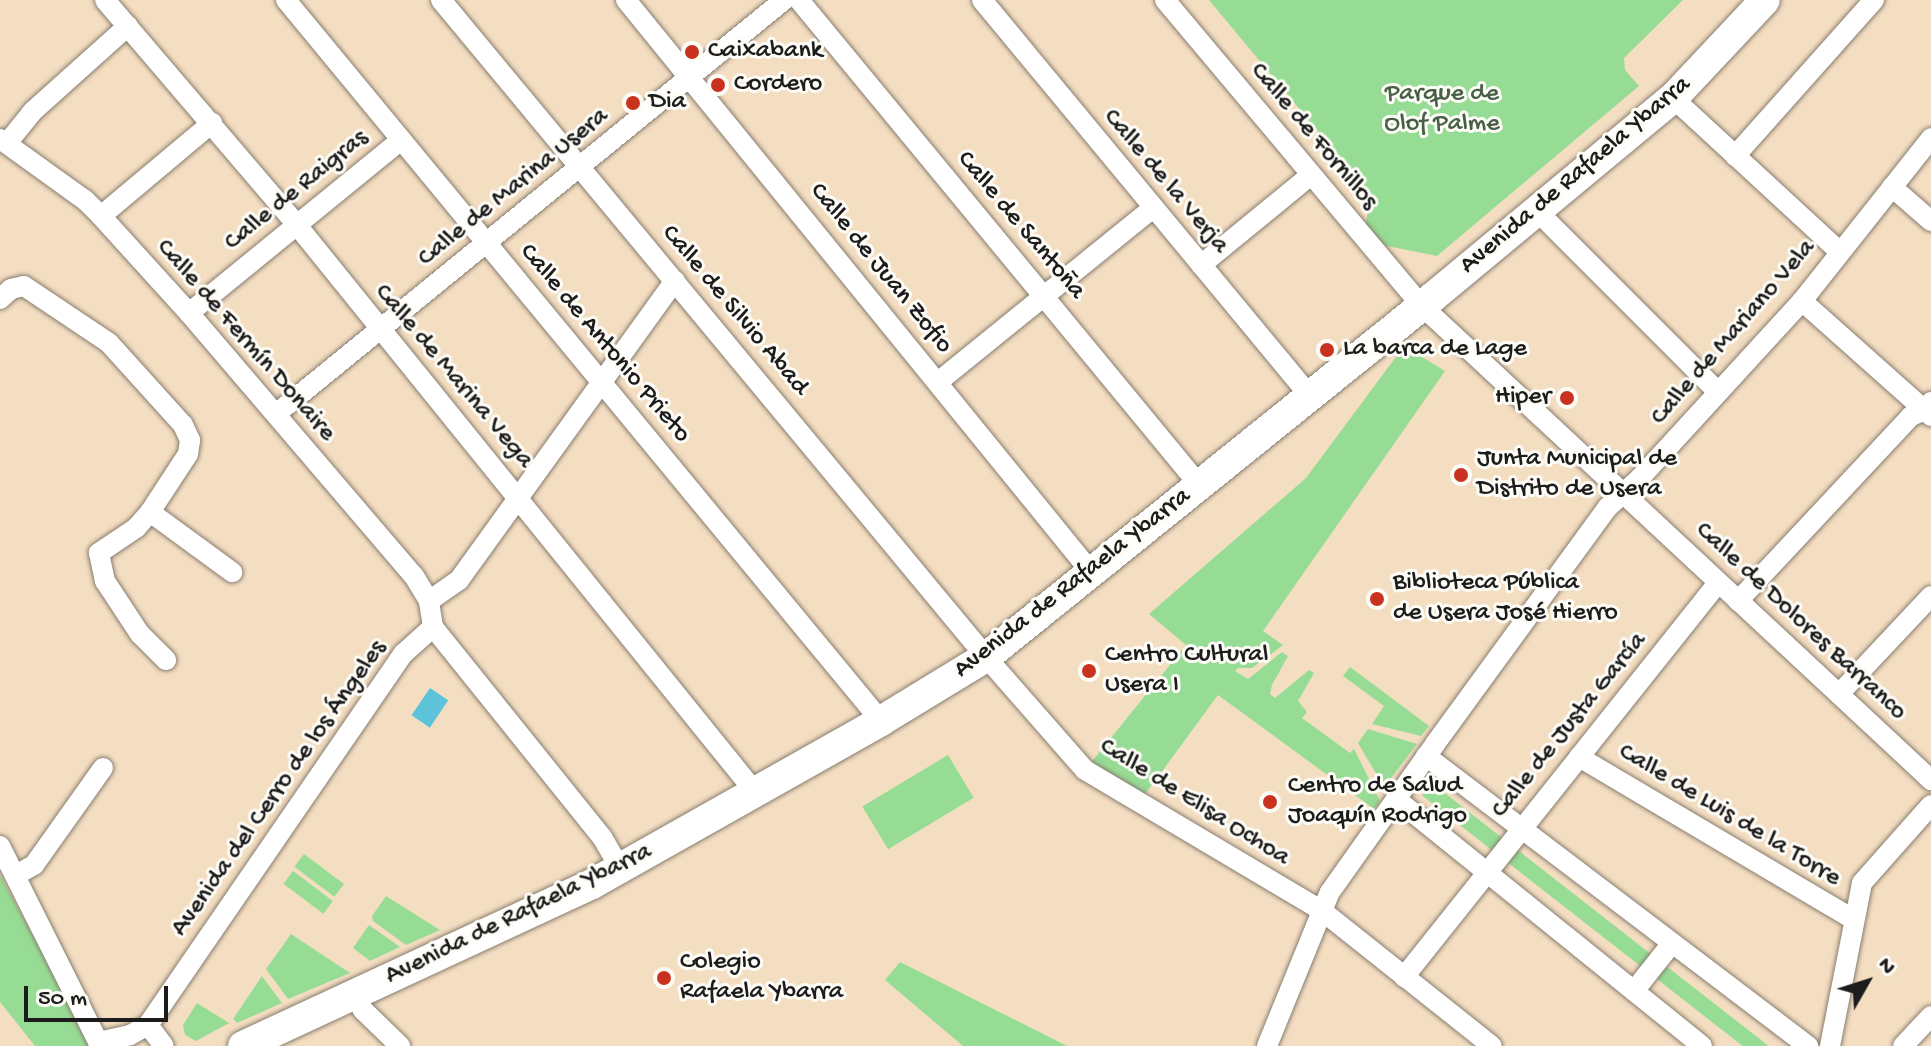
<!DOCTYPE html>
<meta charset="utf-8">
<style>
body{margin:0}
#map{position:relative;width:1931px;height:1046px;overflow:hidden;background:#f4dec2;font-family:"Gochi Hand",sans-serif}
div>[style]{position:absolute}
.green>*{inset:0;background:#97dc94;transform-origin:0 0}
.water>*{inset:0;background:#5cc3d9;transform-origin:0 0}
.roads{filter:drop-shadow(0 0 2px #887d6f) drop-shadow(0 0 2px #887d6f)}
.street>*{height:20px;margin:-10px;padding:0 10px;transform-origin:10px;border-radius:10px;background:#fff}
.secondary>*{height:30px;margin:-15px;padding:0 15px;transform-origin:15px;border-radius:15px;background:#fff}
.dots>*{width:22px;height:22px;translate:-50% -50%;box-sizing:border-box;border:4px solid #fdfcf7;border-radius:50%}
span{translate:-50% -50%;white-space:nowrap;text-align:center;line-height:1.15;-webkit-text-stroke:6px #fdfcf7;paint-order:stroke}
.poi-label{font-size:26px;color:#1c1c1c}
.left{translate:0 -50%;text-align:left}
.right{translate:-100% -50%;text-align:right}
.park-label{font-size:26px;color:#475f46}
.street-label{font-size:26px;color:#1c1c1c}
.north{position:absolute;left:1827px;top:942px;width:80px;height:80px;-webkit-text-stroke:6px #fdfcf7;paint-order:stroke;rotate:51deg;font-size:22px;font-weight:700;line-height:32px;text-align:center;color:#1c1c1c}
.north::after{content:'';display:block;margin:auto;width:28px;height:36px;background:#1c1c1c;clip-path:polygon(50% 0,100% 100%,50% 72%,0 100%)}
.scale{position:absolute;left:24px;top:986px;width:144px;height:36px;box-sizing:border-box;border:4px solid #1c1c1c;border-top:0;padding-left:10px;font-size:24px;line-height:28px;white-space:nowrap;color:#1c1c1c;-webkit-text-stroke:6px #fdfcf7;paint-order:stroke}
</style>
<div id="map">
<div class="green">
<i style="clip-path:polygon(1209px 0,1683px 0,1624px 58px,1625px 70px,1639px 86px,1437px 256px,1382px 245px,1365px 227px,1371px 195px)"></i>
<i style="clip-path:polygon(1404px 346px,1445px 371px,1263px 631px,1283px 645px,1252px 668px,1238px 668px,1235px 671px,1248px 679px,1282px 652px,1288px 656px,1272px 685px,1270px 694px,1275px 698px,1309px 670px,1314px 673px,1298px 701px,1307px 712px,1302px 718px,1350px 753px,1354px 749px,1380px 801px,1374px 809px,1218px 695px,1138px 804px,1085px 770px,1186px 645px,1149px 614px,1306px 478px)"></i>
<i style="clip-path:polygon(1350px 667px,1429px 726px,1421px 736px,1372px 724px,1384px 706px,1343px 676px)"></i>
<i style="clip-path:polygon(1368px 729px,1417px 744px,1384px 787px,1358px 743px)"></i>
<i style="left:948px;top:755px;width:50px;height:100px;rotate:59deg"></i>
<i style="left:1432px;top:783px;width:426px;height:16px;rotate:38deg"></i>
<i style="left:304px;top:854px;width:50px;height:16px;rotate:37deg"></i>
<i style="left:293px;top:871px;width:50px;height:16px;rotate:37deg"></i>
<i style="clip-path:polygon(0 875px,91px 1042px,88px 1046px,35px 1046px,0 1002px)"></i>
<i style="clip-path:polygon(386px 896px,440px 930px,406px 945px,373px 921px,372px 916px)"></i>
<i style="clip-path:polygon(369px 925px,400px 947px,370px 961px,353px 948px)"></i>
<i style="clip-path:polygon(291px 934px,350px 973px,288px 999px,266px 969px)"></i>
<i style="clip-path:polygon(900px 962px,1067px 1046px,963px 1046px,885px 980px)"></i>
<i style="clip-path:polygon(262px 976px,282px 1003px,237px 1023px,233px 1019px)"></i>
<i style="clip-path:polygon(197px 1003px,229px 1023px,196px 1041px,185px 1035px,183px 1025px)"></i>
</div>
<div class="water">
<i style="left:430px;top:688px;width:22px;height:33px;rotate:34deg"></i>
</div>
<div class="roads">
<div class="street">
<i style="left:105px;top:0;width:294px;rotate:49.5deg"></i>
<i style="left:296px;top:224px;width:730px;rotate:51.06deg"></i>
<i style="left:286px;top:0;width:935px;rotate:50.47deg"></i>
<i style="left:441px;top:0;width:854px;rotate:50.32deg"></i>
<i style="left:986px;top:657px;width:150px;rotate:48.8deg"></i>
<i style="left:1085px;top:770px;width:274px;rotate:30.7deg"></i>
<i style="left:1321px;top:910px;width:218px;rotate:38.5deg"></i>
<i style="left:626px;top:0;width:737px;rotate:50.89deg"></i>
<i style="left:799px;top:0;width:630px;rotate:50.47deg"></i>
<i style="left:982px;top:0;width:514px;rotate:50.37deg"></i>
<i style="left:1165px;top:0;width:400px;rotate:50deg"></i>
<i style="left:1422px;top:306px;width:696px;rotate:42.96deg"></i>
<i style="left:1673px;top:98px;width:227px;rotate:42.7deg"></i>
<i style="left:0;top:139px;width:105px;rotate:35.7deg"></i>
<i style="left:85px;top:200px;width:23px;rotate:45deg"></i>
<i style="left:101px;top:216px;width:131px;rotate:47.8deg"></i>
<i style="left:189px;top:313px;width:346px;rotate:49.5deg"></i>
<i style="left:414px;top:576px;width:29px;rotate:59deg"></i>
<i style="left:8px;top:142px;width:38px;rotate:-51deg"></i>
<i style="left:32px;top:112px;width:129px;rotate:-41.9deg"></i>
<i style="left:1735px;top:156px;width:209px;rotate:-48.3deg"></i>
<i style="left:1892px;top:187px;width:52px;rotate:41.1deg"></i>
<i style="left:1537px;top:211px;width:256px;rotate:45deg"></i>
<i style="left:101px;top:216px;width:145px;rotate:-40deg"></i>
<i style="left:1201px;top:265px;width:142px;rotate:-39.3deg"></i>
<i style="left:0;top:299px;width:15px;rotate:-42deg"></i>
<i style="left:11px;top:289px;width:13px;rotate:-13deg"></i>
<i style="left:24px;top:286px;width:102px;rotate:33.8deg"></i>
<i style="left:109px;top:343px;width:110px;rotate:47.9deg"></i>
<i style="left:183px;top:425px;width:17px;rotate:65deg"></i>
<i style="left:190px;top:440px;width:14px;rotate:98deg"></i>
<i style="left:188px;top:454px;width:69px;rotate:123.2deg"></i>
<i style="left:150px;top:512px;width:21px;rotate:131deg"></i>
<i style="left:136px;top:528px;width:45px;rotate:146deg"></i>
<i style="left:99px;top:553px;width:29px;rotate:78deg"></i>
<i style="left:105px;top:581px;width:64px;rotate:56.6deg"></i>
<i style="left:140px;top:634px;width:37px;rotate:45deg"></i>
<i style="left:1802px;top:301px;width:173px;rotate:41.7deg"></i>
<i style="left:189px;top:313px;width:274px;rotate:-39.2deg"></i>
<i style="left:938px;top:382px;width:277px;rotate:-39deg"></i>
<i style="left:276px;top:414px;width:655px;rotate:-39.18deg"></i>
<i style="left:150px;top:512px;width:102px;rotate:36.2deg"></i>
<i style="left:1738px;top:601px;width:253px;rotate:-46.9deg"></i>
<i style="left:1911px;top:416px;width:15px;rotate:-23deg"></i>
<i style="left:1925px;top:410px;width:10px;rotate:-53deg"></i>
<i style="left:433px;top:627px;width:270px;rotate:51.2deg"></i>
<i style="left:602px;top:837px;width:36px;rotate:60deg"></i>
<i style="left:1839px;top:694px;width:134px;rotate:-46.8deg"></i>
<i style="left:1426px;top:756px;width:480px;rotate:37.2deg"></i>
<i style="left:1579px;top:757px;width:318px;rotate:30.6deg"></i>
<i style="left:1396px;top:799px;width:393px;rotate:38.9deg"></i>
<i style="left:0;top:846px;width:224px;rotate:63.4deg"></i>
<i style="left:16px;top:875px;width:21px;rotate:-29deg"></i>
<i style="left:34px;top:865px;width:119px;rotate:-54.6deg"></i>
<i style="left:1404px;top:977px;width:504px;rotate:-51.45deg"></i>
<i style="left:1634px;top:991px;width:61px;rotate:-51.6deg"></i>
<i style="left:355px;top:995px;width:17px;rotate:62deg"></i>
<i style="left:363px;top:1010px;width:52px;rotate:44.2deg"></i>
<i style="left:148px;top:1025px;width:26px;rotate:53deg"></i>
<i style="left:98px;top:1042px;width:33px;rotate:-12deg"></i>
<i style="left:130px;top:1035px;width:21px;rotate:-29deg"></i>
<i style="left:148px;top:1025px;width:450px;rotate:-55.5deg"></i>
<i style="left:403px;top:654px;width:40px;rotate:-42deg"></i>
<i style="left:433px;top:627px;width:26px;rotate:-99deg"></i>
<i style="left:429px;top:601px;width:37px;rotate:-35deg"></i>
<i style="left:459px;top:580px;width:369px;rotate:-54.2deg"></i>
<i style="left:1267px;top:1046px;width:166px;rotate:-67.8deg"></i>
<i style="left:1330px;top:892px;width:181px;rotate:-54.6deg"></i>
<i style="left:1435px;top:744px;width:292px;rotate:-53.9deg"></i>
<i style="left:1607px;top:508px;width:43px;rotate:-42.2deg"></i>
<i style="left:1639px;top:479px;width:241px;rotate:-47.5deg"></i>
<i style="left:1802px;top:301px;width:208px;rotate:-51.6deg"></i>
<i style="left:1830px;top:1046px;width:166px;rotate:-78.9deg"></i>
<i style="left:1862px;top:883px;width:104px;rotate:-48.5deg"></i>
<i style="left:1903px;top:1046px;width:41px;rotate:-47deg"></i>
</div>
<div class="secondary">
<i style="left:243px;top:1046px;width:385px;rotate:-24.9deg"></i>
<i style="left:592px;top:884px;width:332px;rotate:-29.4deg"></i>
<i style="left:881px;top:721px;width:123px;rotate:-31.4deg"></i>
<i style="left:986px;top:657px;width:574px;rotate:-38.85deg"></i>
<i style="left:1433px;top:297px;width:312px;rotate:-39.7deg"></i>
<i style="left:1673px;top:98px;width:134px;rotate:-46.8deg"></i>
</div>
</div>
<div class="dots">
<i style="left:692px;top:52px;background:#c8321e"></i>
<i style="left:718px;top:85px;background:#c8321e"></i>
<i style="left:633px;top:103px;background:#c8321e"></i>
<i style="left:1327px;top:350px;background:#c8321e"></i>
<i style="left:1567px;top:398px;background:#c8321e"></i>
<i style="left:1461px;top:475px;background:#c8321e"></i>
<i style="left:1377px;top:599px;background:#c8321e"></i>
<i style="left:1089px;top:671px;background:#c8321e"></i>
<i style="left:1270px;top:802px;background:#c8321e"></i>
<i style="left:664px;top:978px;background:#c8321e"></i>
</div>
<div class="poi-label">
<span class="left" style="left:708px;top:52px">Caixabank</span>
<span class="left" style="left:734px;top:85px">Cordero</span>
<span class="left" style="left:649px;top:103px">Dia</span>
<span class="left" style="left:1343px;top:350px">La barca de Lage</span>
<span class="right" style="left:1551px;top:398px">Hiper</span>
<span class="left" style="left:1477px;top:475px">Junta Municipal de<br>Distrito de Usera</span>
<span class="left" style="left:1393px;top:599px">Biblioteca Pública<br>de Usera José Hierro</span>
<span class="left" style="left:1105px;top:671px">Centro Cultural<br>Usera I</span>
<span class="left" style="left:1288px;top:802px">Centro de Salud<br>Joaquín Rodrigo</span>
<span class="left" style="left:680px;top:978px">Colegio<br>Rafaela Ybarra</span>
</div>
<div class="park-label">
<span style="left:1442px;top:110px">Parque de<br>Olof Palme</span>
</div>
<div class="street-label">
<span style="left:1313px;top:137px;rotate:50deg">Calle de Fornillos</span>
<span style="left:1576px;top:176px;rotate:-40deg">Avenida de Rafaela Ybarra</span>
<span style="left:1165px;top:182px;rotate:50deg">Calle de la Verja</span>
<span style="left:514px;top:188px;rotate:-39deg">Calle de Marina Usera</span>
<span style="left:297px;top:191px;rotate:-39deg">Calle de Raigras</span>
<span style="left:1020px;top:226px;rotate:50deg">Calle de Santoña</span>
<span style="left:880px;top:269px;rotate:51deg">Calle de Juan Zofio</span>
<span style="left:734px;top:311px;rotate:50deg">Calle de Silvio Abad</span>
<span style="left:1734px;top:333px;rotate:-49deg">Calle de Mariano Vela</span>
<span style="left:245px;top:341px;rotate:49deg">Calle de Fermín Donaire</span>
<span style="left:604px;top:344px;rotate:50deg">Calle de Antonio Prieto</span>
<span style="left:453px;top:377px;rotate:50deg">Calle de Marina Vega</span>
<span style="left:1073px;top:584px;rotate:-38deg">Avenida de Rafaela Ybarra</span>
<span style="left:1800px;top:622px;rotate:43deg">Calle de Dolores Barranco</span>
<span style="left:1570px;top:726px;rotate:-51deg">Calle de Justa García</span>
<span style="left:280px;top:789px;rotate:-55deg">Avenida del Cerro de los Ángeles</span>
<span style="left:1194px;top:803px;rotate:32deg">Calle de Elisa Ochoa</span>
<span style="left:1729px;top:816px;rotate:31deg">Calle de Luis de la Torre</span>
<span style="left:519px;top:915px;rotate:-26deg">Avenida de Rafaela Ybarra</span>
</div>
<div class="north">N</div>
<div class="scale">50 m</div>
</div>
